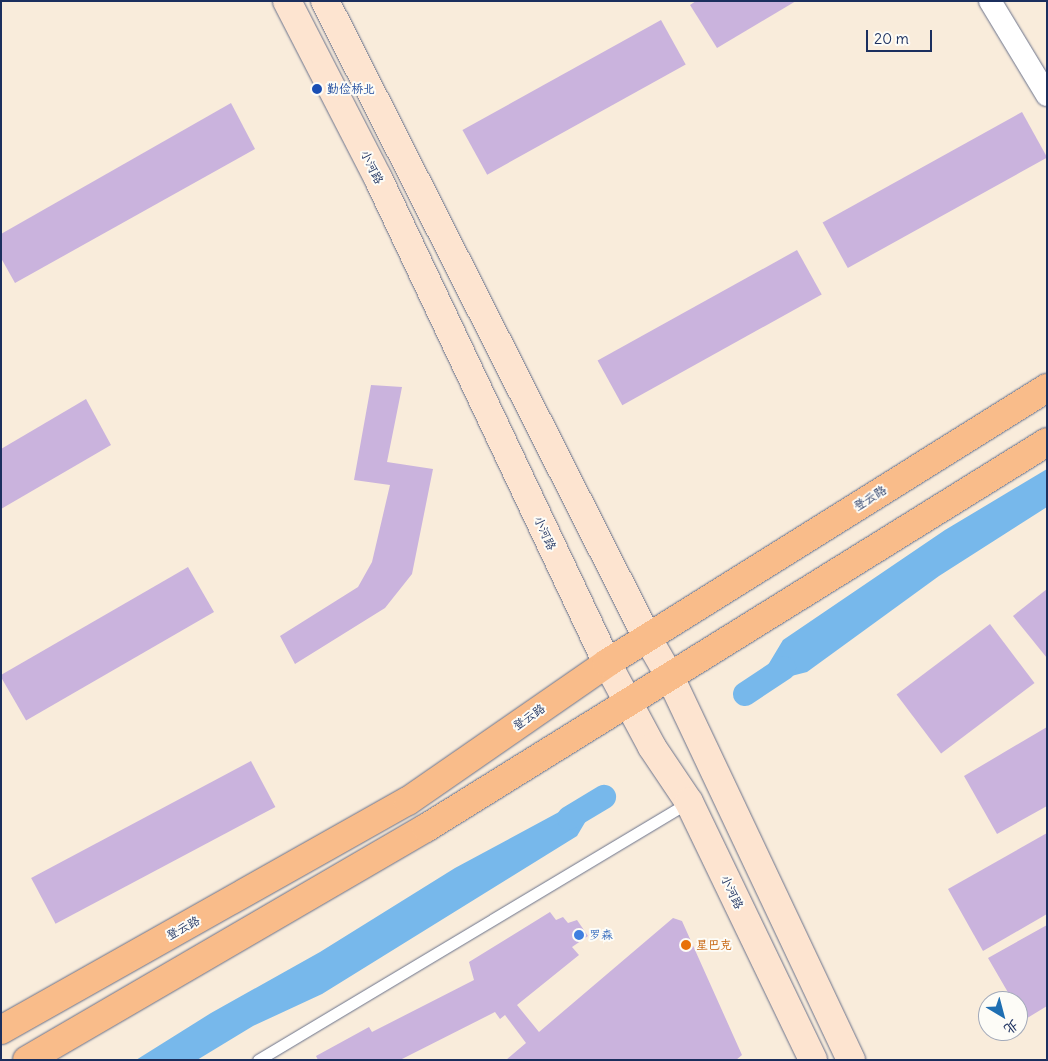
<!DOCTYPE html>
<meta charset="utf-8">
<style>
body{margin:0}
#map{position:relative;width:1048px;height:1061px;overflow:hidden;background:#f9ecdb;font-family:Delius,"LXGW WenKai TC",sans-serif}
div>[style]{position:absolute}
.water>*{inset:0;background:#77b8eb}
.canal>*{height:24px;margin:-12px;padding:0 12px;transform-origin:12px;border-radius:12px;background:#77b8eb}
.building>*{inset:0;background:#cab3dd;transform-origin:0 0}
.roads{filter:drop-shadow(0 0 1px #69718a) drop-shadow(0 0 1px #69718a)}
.service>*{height:11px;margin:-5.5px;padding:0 5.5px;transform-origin:5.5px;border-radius:5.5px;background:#fff}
.minor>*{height:22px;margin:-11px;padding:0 11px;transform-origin:11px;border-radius:11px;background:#fff}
.secondary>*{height:28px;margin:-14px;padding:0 14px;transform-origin:14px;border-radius:14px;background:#fde4d0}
.primary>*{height:28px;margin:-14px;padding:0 14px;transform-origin:14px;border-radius:14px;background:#f9bc8a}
.dots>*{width:14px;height:14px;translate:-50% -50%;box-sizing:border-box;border:2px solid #fdfcf7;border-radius:50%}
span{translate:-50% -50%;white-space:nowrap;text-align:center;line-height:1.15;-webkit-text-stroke:4px #fdfcf7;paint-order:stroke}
.transit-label{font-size:12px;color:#164399}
.left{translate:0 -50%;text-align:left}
.street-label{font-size:12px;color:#1b2f5e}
.shop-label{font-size:12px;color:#366cbe}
.food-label{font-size:12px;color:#c56008}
.frame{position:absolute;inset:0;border:2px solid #1b2f5e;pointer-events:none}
.north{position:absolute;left:978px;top:991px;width:50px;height:50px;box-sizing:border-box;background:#fdfcf7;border:1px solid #a3aaba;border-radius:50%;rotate:143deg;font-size:14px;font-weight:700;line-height:20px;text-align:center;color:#1b2f5e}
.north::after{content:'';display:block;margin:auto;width:18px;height:22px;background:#1f6fb2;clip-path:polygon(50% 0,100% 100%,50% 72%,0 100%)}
.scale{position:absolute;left:866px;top:30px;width:66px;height:22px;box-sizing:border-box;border:2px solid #1b2f5e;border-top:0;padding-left:6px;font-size:15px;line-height:18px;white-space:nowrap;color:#1b2f5e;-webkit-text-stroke:4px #fdfcf7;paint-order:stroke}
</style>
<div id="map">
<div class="water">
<i style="clip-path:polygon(1047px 469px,1047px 507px,939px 576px,807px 672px,756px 685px,783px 640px,945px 530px)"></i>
<i style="clip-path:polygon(597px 802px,577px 836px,322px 994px,253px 1026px,197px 1060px,136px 1060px,211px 1013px,320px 952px,455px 868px,559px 812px)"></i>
</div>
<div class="canal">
<i style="left:745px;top:694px;width:47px;rotate:-33.7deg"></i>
<i style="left:569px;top:818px;width:41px;rotate:-31deg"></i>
</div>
<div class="building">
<i style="clip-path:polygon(696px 1px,796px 1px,717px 48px,690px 5px)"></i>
<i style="left:661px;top:20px;width:51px;height:227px;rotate:61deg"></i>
<i style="clip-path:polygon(231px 103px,255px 149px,15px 283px,1px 258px,1px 234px)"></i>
<i style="left:1022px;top:112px;width:52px;height:228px;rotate:61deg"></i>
<i style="left:797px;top:250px;width:51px;height:228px;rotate:61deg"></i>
<i style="clip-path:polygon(371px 385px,402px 387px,387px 462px,433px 469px,412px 574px,385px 608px,295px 664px,280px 636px,358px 587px,372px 562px,390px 485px,354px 480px)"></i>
<i style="clip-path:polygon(86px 399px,111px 445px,1px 509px,1px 449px)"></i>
<i style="left:188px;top:567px;width:52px;height:217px;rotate:60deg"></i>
<i style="clip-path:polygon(1047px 589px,1047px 658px,1013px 616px)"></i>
<i style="left:990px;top:624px;width:74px;height:117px;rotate:53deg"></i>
<i style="clip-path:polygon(1047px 727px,1047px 806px,997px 834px,964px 776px)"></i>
<i style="left:251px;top:761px;width:52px;height:249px;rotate:62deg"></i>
<i style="clip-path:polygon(1047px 833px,1047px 914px,983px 951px,948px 889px)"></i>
<i style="clip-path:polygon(550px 912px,556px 920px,563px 917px,568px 923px,577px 920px,588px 936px,572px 947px,579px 955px,517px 1005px,539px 1032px,673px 918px,682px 921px,742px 1055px,736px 1060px,506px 1060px,526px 1043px,505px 1015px,500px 1019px,495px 1012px,400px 1060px,318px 1060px,316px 1056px,369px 1027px,372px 1032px,474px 980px,469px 962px)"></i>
<i style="clip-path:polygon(1047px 925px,1047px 1006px,1024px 1020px,1018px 1010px,1018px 1001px,1013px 1001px,988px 958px)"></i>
</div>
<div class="roads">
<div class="service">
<i style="left:258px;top:1060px;width:502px;rotate:-30.91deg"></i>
</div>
<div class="minor">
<i style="left:990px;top:1px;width:110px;rotate:58.8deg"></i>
</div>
<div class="secondary">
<i style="left:287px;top:1px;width:199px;rotate:62.8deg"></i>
<i style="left:378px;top:178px;width:536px;rotate:64.72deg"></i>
<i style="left:607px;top:663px;width:95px;rotate:61.8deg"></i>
<i style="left:652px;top:747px;width:66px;rotate:56.1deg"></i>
<i style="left:689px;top:802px;width:286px;rotate:64.3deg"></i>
<i style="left:325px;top:1px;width:713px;rotate:63.15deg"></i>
<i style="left:647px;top:637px;width:46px;rotate:60.1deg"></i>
<i style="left:670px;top:677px;width:424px;rotate:64.7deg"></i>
</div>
<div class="primary">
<i style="left:1px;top:1030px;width:467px;rotate:-29.4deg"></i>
<i style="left:408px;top:801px;width:242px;rotate:-34.7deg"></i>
<i style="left:607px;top:663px;width:519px;rotate:-32.01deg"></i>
<i style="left:27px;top:1060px;width:462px;rotate:-30.2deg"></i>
<i style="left:426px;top:828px;width:731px;rotate:-31.86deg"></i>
</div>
</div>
<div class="dots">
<i style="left:317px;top:89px;background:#1a4fb4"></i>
<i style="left:579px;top:935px;background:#3f7fe0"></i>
<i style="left:686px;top:945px;background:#e8710a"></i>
</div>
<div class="transit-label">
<span class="left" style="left:327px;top:89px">勤俭桥北</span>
</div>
<div class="street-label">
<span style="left:372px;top:167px;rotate:63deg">小河路</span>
<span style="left:870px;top:498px;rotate:-32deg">登云路</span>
<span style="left:545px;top:533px;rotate:65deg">小河路</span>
<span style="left:529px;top:717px;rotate:-35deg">登云路</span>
<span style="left:732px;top:892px;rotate:64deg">小河路</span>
<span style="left:183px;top:928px;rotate:-29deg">登云路</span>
</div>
<div class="shop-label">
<span class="left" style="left:589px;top:935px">罗森</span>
</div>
<div class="food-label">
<span class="left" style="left:696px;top:945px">星巴克</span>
</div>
<div class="frame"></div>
<div class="north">北</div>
<div class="scale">20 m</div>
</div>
